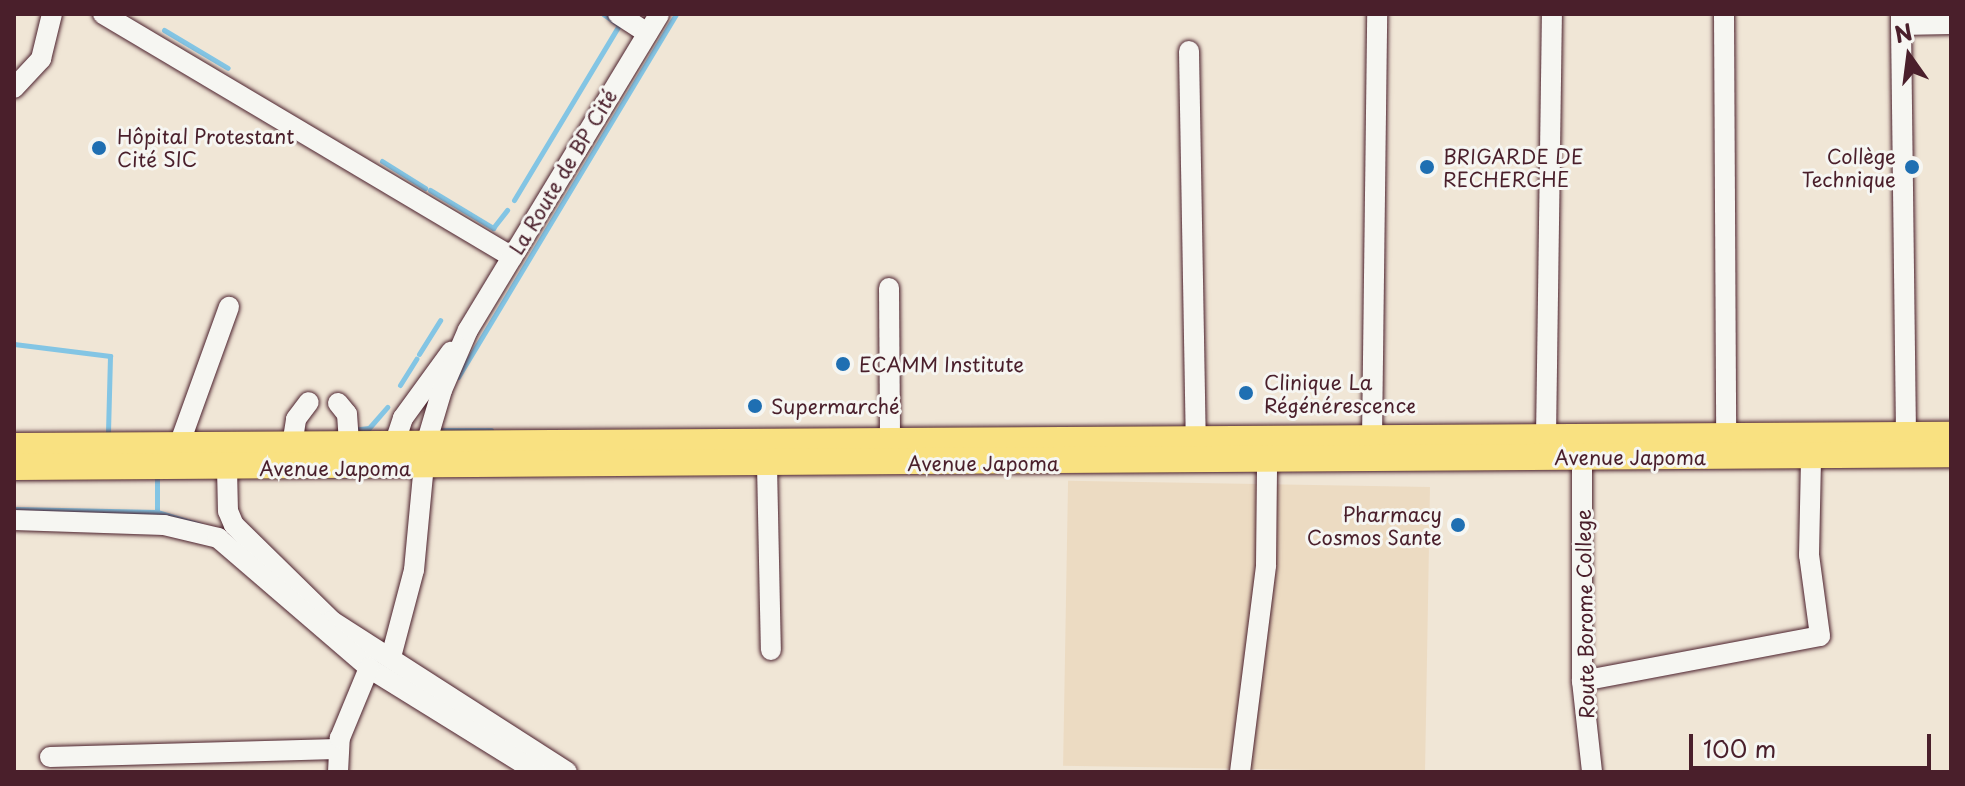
<!DOCTYPE html>
<meta charset="utf-8">
<style>
body{margin:0}
#map{position:relative;width:1965px;height:786px;overflow:hidden;background:#f0e6d6;font-family:"Playpen Sans",sans-serif}
div>[style]{position:absolute}
.built>*{inset:0;background:#ecdbc2;transform-origin:0 0}
.stream>*{height:5px;margin:-2.5px;padding:0 2.5px;transform-origin:2.5px;border-radius:2.5px;background:#83c5e4}
.roads{filter:drop-shadow(0 0 2px #4a1f2b) drop-shadow(0 0 2px #4a1f2b)}
.minor>*{height:20px;margin:-10px;padding:0 10px;transform-origin:10px;border-radius:10px;background:#f6f6f2}
.major>*{height:26px;margin:-13px;padding:0 13px;transform-origin:13px;border-radius:13px;background:#f9e181}
.dots>*{width:22px;height:22px;translate:-50% -50%;box-sizing:border-box;border:4px solid #f6f6f2;border-radius:50%}
span{translate:-50% -50%;white-space:nowrap;text-align:center;line-height:1.15;-webkit-text-stroke:6px #f6f6f2;paint-order:stroke}
.poi-label{font-size:20px;color:#4a1f2b}
.left{translate:0 -50%;text-align:left}
.right{translate:-100% -50%;text-align:right}
.street-label{font-size:20px;color:#4a1f2b}
.frame{position:absolute;inset:0;border:16px solid #4a1f2b;pointer-events:none}
.north{position:absolute;left:1869px;top:16px;width:80px;height:80px;-webkit-text-stroke:6px #f6f6f2;paint-order:stroke;rotate:346deg;font-size:22px;font-weight:700;line-height:32px;text-align:center;color:#4a1f2b}
.north::after{content:'';display:block;margin:auto;width:28px;height:36px;background:#4a1f2b;clip-path:polygon(50% 0,100% 100%,50% 72%,0 100%)}
.scale{position:absolute;left:1689px;top:734px;width:242px;height:36px;box-sizing:border-box;border:4px solid #4a1f2b;border-top:0;padding-left:10px;font-size:24px;line-height:28px;white-space:nowrap;color:#4a1f2b;-webkit-text-stroke:6px #f6f6f2;paint-order:stroke}
</style>
<div id="map">
<div class="built">
<i style="left:1430px;top:487px;width:285px;height:362px;rotate:91deg"></i>
</div>
<div class="stream">
<i style="left:164px;top:30px;width:74px;rotate:30.7deg"></i>
<i style="left:382px;top:161px;width:51px;rotate:32.1deg"></i>
<i style="left:430px;top:190px;width:74px;rotate:31.1deg"></i>
<i style="left:493px;top:228px;width:23px;rotate:-52deg"></i>
<i style="left:514px;top:200px;width:204px;rotate:-59deg"></i>
<i style="left:619px;top:25px;width:19px;rotate:-145deg"></i>
<i style="left:14px;top:344px;width:97px;rotate:7.1deg"></i>
<i style="left:110px;top:356px;width:79px;rotate:91.5deg"></i>
<i style="left:419px;top:354px;width:40px;rotate:-58deg"></i>
<i style="left:458px;top:377px;width:423px;rotate:-59deg"></i>
<i style="left:400px;top:385px;width:31px;rotate:-58deg"></i>
<i style="left:352px;top:430px;width:17px;rotate:-7deg"></i>
<i style="left:369px;top:428px;width:28px;rotate:-49deg"></i>
<i style="left:437px;top:430px;width:54px"></i>
<i style="left:14px;top:509px;width:143px;rotate:1.2deg"></i>
<i style="left:157px;top:512px;width:45px;rotate:16.8deg"></i>
<i style="left:157px;top:512px;width:34px;rotate:-90deg"></i>
</div>
<div class="roads">
<div class="minor">
<i style="left:103px;top:14px;width:476px;rotate:30.7deg"></i>
<i style="left:618px;top:14px;width:35px;rotate:33deg"></i>
<i style="left:1724px;top:14px;width:436px;rotate:89.7deg"></i>
<i style="left:1901px;top:14px;width:11px;rotate:90deg"></i>
<i style="left:1901px;top:25px;width:50px;rotate:-1.1deg"></i>
<i style="left:1901px;top:25px;width:410px;rotate:89.3deg"></i>
<i style="left:1189px;top:51px;width:400px;rotate:89deg"></i>
<i style="left:14px;top:88px;width:40px;rotate:-47deg"></i>
<i style="left:41px;top:59px;width:46px;rotate:-76.3deg"></i>
<i style="left:889px;top:288px;width:156px;rotate:89.6deg"></i>
<i style="left:338px;top:403px;width:14px;rotate:51deg"></i>
<i style="left:347px;top:414px;width:31px;rotate:86deg"></i>
<i style="left:1546px;top:438px;width:424px;rotate:-89.2deg"></i>
<i style="left:1372px;top:440px;width:426px;rotate:-89.3deg"></i>
<i style="left:179px;top:445px;width:147px;rotate:-70.1deg"></i>
<i style="left:292px;top:445px;width:26px;rotate:-81deg"></i>
<i style="left:296px;top:419px;width:21px;rotate:-53deg"></i>
<i style="left:390px;top:457px;width:41px;rotate:-71.6deg"></i>
<i style="left:403px;top:418px;width:82px;rotate:-54deg"></i>
<i style="left:1582px;top:457px;width:224px;rotate:90deg"></i>
<i style="left:1582px;top:681px;width:92px;rotate:83.7deg"></i>
<i style="left:767px;top:465px;width:185px;rotate:88.8deg"></i>
<i style="left:227px;top:468px;width:43px;rotate:88.7deg"></i>
<i style="left:228px;top:511px;width:15px;rotate:67deg"></i>
<i style="left:234px;top:525px;width:137px;rotate:44.4deg"></i>
<i style="left:332px;top:621px;width:279px;rotate:32.7deg"></i>
<i style="left:14px;top:520px;width:150px;rotate:1.9deg"></i>
<i style="left:164px;top:525px;width:56px;rotate:13.5deg"></i>
<i style="left:218px;top:538px;width:199px;rotate:40.7deg"></i>
<i style="left:369px;top:668px;width:198px;rotate:31.8deg"></i>
<i style="left:391px;top:657px;width:90px;rotate:-75.2deg"></i>
<i style="left:414px;top:570px;width:127px;rotate:-84.6deg"></i>
<i style="left:426px;top:444px;width:56px;rotate:-73.5deg"></i>
<i style="left:442px;top:390px;width:65px;rotate:-66.6deg"></i>
<i style="left:468px;top:330px;width:369px;rotate:-58.8deg"></i>
<i style="left:1582px;top:681px;width:242px;rotate:-10.7deg"></i>
<i style="left:1820px;top:636px;width:82px;rotate:-97.7deg"></i>
<i style="left:1809px;top:555px;width:99px;rotate:-88.8deg"></i>
<i style="left:50px;top:757px;width:287px;rotate:-1.6deg"></i>
<i style="left:338px;top:772px;width:34px;rotate:-87deg"></i>
<i style="left:340px;top:738px;width:76px;rotate:-67.5deg"></i>
<i style="left:1240px;top:772px;width:209px;rotate:-82.8deg"></i>
<i style="left:1266px;top:565px;width:104px;rotate:-89.4deg"></i>
</div>
<div class="major">
<i style="left:14px;top:446px;width:1937px;rotate:-0.33deg"></i>
<i style="left:14px;top:467px;width:1937px;rotate:-0.38deg"></i>
</div>
</div>
<div class="dots">
<i style="left:99px;top:148px;background:#1f6fb2"></i>
<i style="left:1427px;top:167px;background:#1f6fb2"></i>
<i style="left:1912px;top:167px;background:#1f6fb2"></i>
<i style="left:843px;top:364px;background:#1f6fb2"></i>
<i style="left:1246px;top:393px;background:#1f6fb2"></i>
<i style="left:755px;top:406px;background:#1f6fb2"></i>
<i style="left:1458px;top:525px;background:#1f6fb2"></i>
</div>
<div class="poi-label">
<span class="left" style="left:117px;top:148px">Hôpital Protestant<br>Cité SIC</span>
<span class="left" style="left:1443px;top:168px">BRIGARDE DE<br>RECHERCHE</span>
<span class="right" style="left:1896px;top:168px">Collège<br>Technique</span>
<span class="left" style="left:859px;top:364px">ECAMM Institute</span>
<span class="left" style="left:1264px;top:394px">Clinique La<br>Régénérescence</span>
<span class="left" style="left:771px;top:406px">Supermarché</span>
<span class="right" style="left:1442px;top:526px">Pharmacy<br>Cosmos Sante</span>
</div>
<div class="street-label">
<span style="left:563px;top:172px;rotate:-59deg">La Route de BP Cité</span>
<span style="left:1630px;top:457px">Avenue Japoma</span>
<span style="left:983px;top:463px">Avenue Japoma</span>
<span style="left:335px;top:468px">Avenue Japoma</span>
<span style="left:1585px;top:614px;rotate:-91deg">Route Borome College</span>
</div>
<div class="frame"></div>
<div class="north">N</div>
<div class="scale">100 m</div>
</div>
